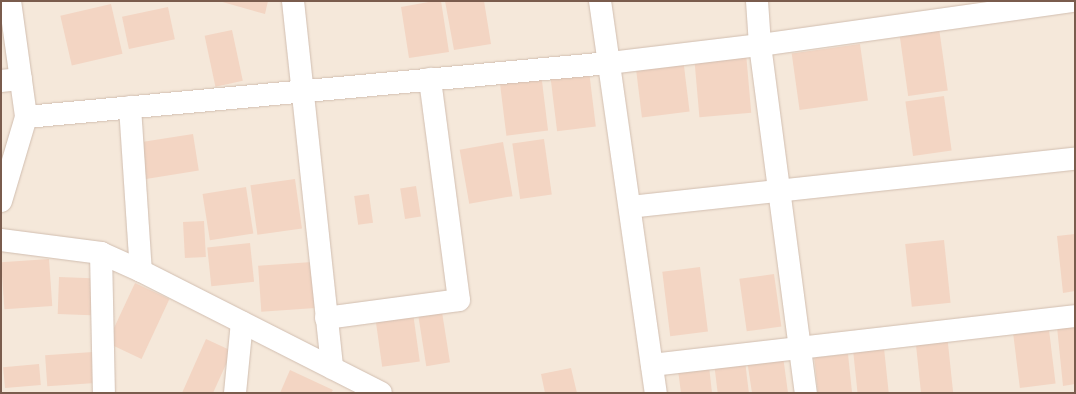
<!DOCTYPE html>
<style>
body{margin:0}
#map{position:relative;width:1076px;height:394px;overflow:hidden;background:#fdf6ec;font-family:Roboto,sans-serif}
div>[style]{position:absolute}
.residential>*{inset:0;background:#f5e8da;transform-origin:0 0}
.building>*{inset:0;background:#f3d5c3;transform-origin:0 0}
.roads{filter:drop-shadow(0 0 1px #d1beb0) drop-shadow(0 0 1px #d1beb0)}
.minor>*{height:22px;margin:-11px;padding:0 11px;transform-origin:11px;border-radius:11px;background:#fff}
span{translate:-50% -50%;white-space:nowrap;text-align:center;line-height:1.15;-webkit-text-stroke:3px #fffaf3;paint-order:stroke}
.frame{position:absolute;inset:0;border:2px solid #7a5c4d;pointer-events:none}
</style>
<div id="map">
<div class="residential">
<i style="left:1px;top:1px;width:1074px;height:392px"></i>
</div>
<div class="building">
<i style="clip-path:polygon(219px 1px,268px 1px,265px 14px)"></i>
<i style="clip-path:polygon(434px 1px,441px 1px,449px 52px,409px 58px,401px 7px)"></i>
<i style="clip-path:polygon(445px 1px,484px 1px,491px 44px,454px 50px)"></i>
<i style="left:111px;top:4px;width:51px;height:52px;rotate:77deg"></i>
<i style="left:168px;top:7px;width:33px;height:47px;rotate:78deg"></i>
<i style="left:939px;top:28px;width:63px;height:40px;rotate:82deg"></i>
<i style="left:232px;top:30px;width:52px;height:28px;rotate:78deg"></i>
<i style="left:860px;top:44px;width:57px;height:69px;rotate:82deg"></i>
<i style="left:746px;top:53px;width:60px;height:52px;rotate:85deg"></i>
<i style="left:683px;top:58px;width:54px;height:48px;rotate:83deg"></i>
<i style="left:589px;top:71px;width:56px;height:39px;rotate:83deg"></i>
<i style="left:541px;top:73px;width:58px;height:42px;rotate:83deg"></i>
<i style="left:944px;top:96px;width:55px;height:39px;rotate:82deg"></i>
<i style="left:193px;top:134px;width:37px;height:55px;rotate:81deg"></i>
<i style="left:544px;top:139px;width:56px;height:32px;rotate:82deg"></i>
<i style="left:503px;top:142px;width:55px;height:44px;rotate:80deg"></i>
<i style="left:295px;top:179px;width:50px;height:45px;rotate:82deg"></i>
<i style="left:416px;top:186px;width:31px;height:16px;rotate:81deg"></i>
<i style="left:246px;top:187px;width:47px;height:44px;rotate:81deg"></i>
<i style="left:369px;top:194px;width:29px;height:15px;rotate:82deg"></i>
<i style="left:204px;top:221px;width:36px;height:21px;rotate:87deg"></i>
<i style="clip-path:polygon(1075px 234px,1075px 291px,1063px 293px,1057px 236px)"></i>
<i style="left:944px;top:240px;width:63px;height:39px;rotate:84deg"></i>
<i style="left:250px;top:243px;width:39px;height:43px;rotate:84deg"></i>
<i style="left:49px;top:259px;width:47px;height:48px;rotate:86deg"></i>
<i style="left:312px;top:262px;width:46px;height:54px;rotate:86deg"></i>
<i style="left:700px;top:267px;width:65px;height:38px;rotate:83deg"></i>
<i style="left:774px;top:274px;width:53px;height:35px;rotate:82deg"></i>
<i style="left:59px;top:277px;width:33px;height:37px;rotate:2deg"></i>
<i style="left:135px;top:283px;width:38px;height:66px;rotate:25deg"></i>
<i style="left:442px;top:312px;width:51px;height:24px;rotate:81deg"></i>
<i style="left:413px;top:313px;width:49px;height:38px;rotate:82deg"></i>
<i style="clip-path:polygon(1075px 325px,1075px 384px,1063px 386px,1057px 327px)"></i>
<i style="left:1049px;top:330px;width:54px;height:36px;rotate:83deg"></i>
<i style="left:947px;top:334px;width:59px;height:32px;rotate:84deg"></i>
<i style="clip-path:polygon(206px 339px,232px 351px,213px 393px,182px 393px)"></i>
<i style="left:884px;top:348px;width:45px;height:31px;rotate:84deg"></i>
<i style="left:93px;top:352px;width:31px;height:48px;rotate:86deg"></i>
<i style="left:848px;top:354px;width:39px;height:34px;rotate:84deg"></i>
<i style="clip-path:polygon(783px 356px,788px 393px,752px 393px,747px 360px)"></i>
<i style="left:745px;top:361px;width:32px;height:31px;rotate:83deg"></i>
<i style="left:39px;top:364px;width:21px;height:36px;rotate:85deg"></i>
<i style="clip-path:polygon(709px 366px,712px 393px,681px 393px,678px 370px)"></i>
<i style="clip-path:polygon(571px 368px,577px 393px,545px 393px,541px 374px)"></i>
<i style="clip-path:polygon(290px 370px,333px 390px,331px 393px,280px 393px)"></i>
</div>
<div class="roads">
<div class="minor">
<i style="left:10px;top:1px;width:117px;rotate:82.1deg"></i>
<i style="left:293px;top:1px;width:369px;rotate:83.9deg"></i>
<i style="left:600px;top:1px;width:396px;rotate:81.9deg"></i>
<i style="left:757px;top:1px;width:44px;rotate:86.1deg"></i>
<i style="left:760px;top:45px;width:351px;rotate:82.5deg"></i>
<i style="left:1px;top:81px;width:20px;rotate:-6deg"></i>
<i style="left:130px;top:107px;width:164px;rotate:86.2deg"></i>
<i style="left:1px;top:201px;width:88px;rotate:-73.4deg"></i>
<i style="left:26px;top:117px;width:585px;rotate:-5.29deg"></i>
<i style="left:609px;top:63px;width:152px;rotate:-6.8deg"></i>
<i style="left:760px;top:45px;width:315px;rotate:-8deg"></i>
<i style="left:630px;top:207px;width:448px;rotate:-6.2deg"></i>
<i style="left:1px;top:240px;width:101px;rotate:7.4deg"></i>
<i style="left:101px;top:253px;width:44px;rotate:24.2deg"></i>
<i style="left:141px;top:271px;width:269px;rotate:26.9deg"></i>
<i style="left:101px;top:253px;width:140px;rotate:88.8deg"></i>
<i style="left:326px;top:318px;width:134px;rotate:-7.7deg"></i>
<i style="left:459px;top:300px;width:223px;rotate:-97.5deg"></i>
<i style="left:652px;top:365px;width:426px;rotate:-6.6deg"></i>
<i style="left:235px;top:393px;width:71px;rotate:-84.4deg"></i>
</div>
</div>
<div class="frame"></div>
</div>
